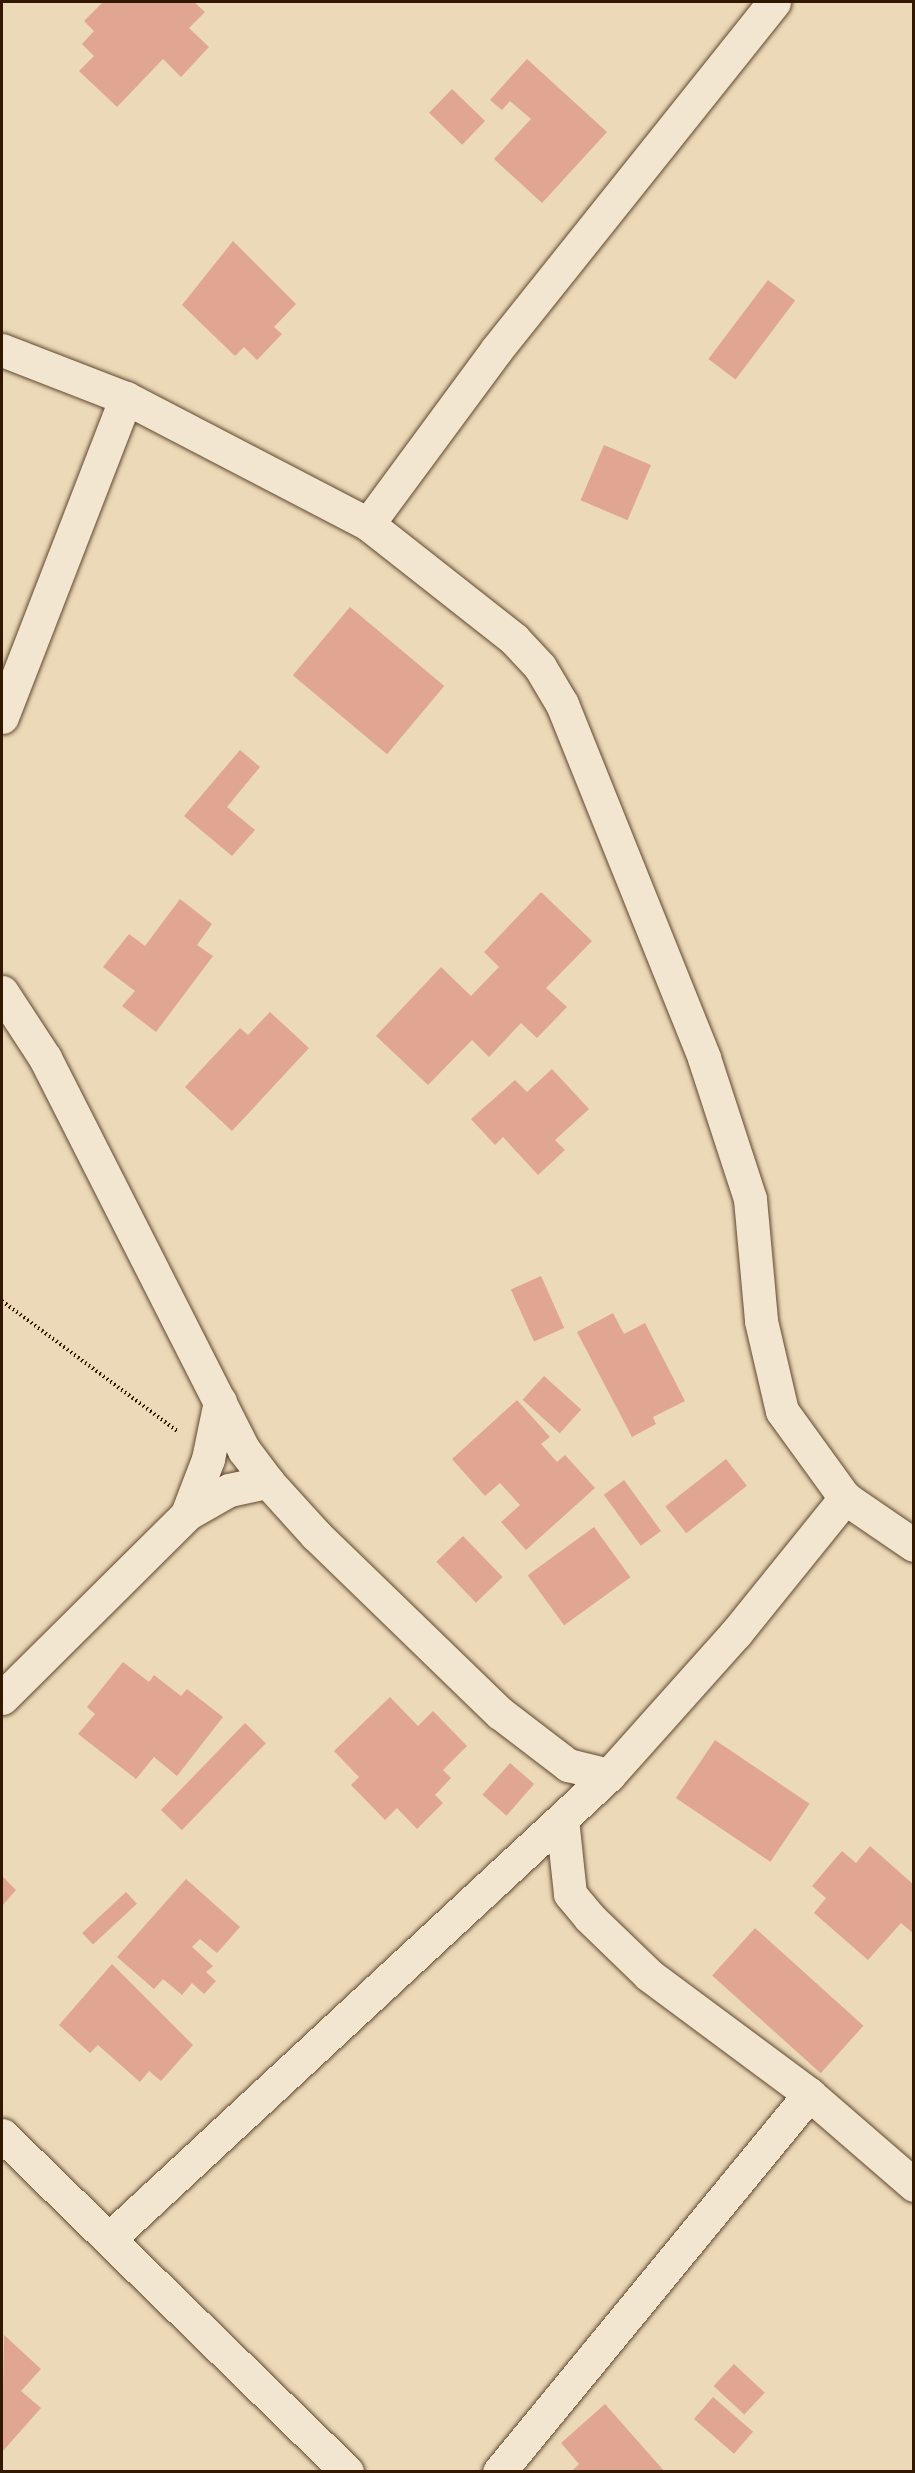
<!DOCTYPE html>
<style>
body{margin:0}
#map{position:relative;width:915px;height:2473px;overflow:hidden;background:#ecd9b8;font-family:"IM FELL Great Primer",serif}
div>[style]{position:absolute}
.building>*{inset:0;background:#e0a692;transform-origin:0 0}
.path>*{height:4px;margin-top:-2px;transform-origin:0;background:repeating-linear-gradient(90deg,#321701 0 1.5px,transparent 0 4.5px)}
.roads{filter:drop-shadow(0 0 2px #60482f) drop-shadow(0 0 2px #60482f)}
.street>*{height:33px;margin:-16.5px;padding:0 16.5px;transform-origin:16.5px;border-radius:16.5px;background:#f3e6d1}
span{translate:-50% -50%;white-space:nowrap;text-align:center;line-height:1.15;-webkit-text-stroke:5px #f3e6d1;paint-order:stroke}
.frame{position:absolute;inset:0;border:3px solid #321701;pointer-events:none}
</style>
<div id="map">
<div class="building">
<i style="clip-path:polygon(103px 2px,194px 2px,205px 12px,189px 28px,209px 47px,181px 77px,163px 59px,117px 107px,79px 71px,94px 56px,82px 44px,94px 31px,84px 21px)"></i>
<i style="clip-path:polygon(527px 59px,607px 132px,542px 203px,494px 159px,531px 119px,510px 101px,502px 110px,490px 100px)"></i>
<i style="left:452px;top:89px;width:46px;height:33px;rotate:44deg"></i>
<i style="clip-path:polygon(233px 241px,296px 304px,274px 327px,282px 334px,257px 360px,244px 347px,235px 356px,182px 305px)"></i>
<i style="left:768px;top:280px;width:34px;height:99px;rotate:37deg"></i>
<i style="left:604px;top:445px;width:51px;height:60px;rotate:23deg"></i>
<i style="left:350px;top:607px;width:123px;height:89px;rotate:40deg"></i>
<i style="clip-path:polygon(240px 750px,260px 767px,227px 807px,255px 830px,232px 856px,184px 816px)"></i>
<i style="clip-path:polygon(541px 892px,592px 941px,546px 988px,567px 1007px,537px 1038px,521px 1023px,489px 1057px,472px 1040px,428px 1085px,376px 1036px,441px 967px,471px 996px,499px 967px,484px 952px)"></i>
<i style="clip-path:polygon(180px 899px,212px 924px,197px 945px,213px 956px,156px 1032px,122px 1006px,135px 991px,103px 967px,129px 934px,145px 946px)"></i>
<i style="clip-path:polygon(270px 1012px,309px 1048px,232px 1131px,185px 1087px,240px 1028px,248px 1035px)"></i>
<i style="clip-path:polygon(552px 1069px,589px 1109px,555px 1140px,565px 1150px,538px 1175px,503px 1137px,495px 1145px,471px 1119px,515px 1080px,527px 1092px)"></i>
<i style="left:541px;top:1276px;width:57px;height:33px;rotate:66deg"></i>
<i style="clip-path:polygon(613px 1313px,624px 1334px,645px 1323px,685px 1401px,653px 1417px,656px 1424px,632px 1437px,577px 1332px)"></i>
<i style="left:544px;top:1376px;width:50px;height:32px;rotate:42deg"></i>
<i style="clip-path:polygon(517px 1400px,550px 1437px,541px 1444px,557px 1462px,565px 1455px,595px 1488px,526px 1550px,501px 1522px,520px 1505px,500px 1483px,485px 1496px,452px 1459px)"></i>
<i style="left:726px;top:1459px;width:34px;height:77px;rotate:52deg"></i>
<i style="left:624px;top:1480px;width:63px;height:25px;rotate:54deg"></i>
<i style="left:594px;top:1527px;width:62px;height:82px;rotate:54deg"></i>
<i style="left:463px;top:1536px;width:57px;height:37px;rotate:46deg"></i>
<i style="clip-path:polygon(123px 1662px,149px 1682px,154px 1675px,181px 1696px,187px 1689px,223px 1717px,177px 1776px,154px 1757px,136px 1779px,78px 1734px,95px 1714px,87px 1707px)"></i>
<i style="clip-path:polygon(390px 1697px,418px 1726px,433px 1711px,467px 1746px,443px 1770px,451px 1778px,435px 1795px,443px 1803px,417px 1829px,397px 1808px,385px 1820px,351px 1785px,359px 1777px,334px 1751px)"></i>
<i style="left:245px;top:1723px;width:29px;height:121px;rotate:44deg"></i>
<i style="left:715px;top:1740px;width:114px;height:70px;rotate:34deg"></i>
<i style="left:510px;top:1763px;width:32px;height:42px;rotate:41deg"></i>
<i style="clip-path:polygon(870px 1846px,914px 1885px,914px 1934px,901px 1923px,868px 1960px,814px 1913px,826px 1898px,812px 1886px,842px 1851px,856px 1863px)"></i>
<i style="clip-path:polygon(2px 1876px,16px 1890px,2px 1906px)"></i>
<i style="clip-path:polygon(186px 1879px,240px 1927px,217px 1953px,200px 1939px,192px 1947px,213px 1966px,206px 1972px,216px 1981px,204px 1994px,192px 1983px,182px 1995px,163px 1979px,154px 1989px,117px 1957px)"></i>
<i style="left:126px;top:1892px;width:16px;height:60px;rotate:47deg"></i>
<i style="left:755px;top:1928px;width:146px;height:64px;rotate:42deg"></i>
<i style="clip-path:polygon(112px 1964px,193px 2045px,161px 2081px,149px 2071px,140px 2082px,98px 2045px,90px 2053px,59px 2025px)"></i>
<i style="clip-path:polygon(4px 2335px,41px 2369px,21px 2391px,41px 2408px,2px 2452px)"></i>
<i style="left:734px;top:2364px;width:42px;height:30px;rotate:43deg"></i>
<i style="left:713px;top:2397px;width:53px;height:29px;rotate:41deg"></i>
<i style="clip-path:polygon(605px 2404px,665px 2472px,571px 2472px,579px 2464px,561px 2443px)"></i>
</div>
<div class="path">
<i style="left:2px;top:1301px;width:218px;rotate:36.6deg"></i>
</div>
<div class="roads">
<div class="street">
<i style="left:2px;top:350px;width:133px;rotate:21.2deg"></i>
<i style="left:126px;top:398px;width:273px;rotate:27.5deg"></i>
<i style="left:368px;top:524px;width:186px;rotate:38.2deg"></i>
<i style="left:514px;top:639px;width:38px;rotate:47deg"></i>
<i style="left:540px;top:667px;width:43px;rotate:59.3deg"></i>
<i style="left:562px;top:704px;width:381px;rotate:68.1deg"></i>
<i style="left:704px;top:1058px;width:148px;rotate:71.9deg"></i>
<i style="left:750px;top:1199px;width:122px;rotate:84.8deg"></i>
<i style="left:761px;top:1321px;width:92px;rotate:76.9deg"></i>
<i style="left:782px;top:1411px;width:107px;rotate:54.1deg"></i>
<i style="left:845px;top:1498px;width:83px;rotate:34.3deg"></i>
<i style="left:368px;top:524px;width:217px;rotate:-53.6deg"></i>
<i style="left:497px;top:349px;width:444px;rotate:-51.4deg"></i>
<i style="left:2px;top:717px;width:342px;rotate:-68.8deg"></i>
<i style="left:2px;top:992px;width:79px;rotate:56.9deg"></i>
<i style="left:45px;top:1058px;width:440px;rotate:63.1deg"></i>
<i style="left:244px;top:1450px;width:40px;rotate:53deg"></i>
<i style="left:268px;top:1482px;width:72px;rotate:47.8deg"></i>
<i style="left:316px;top:1535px;width:256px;rotate:44.1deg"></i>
<i style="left:500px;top:1713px;width:86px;rotate:37.4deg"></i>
<i style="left:568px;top:1765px;width:42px;rotate:13.7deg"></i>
<i style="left:187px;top:1514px;width:59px;rotate:-69.1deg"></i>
<i style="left:208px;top:1459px;width:59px;rotate:-78.3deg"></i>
<i style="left:2px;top:1698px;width:261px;rotate:-44.8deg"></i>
<i style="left:187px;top:1514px;width:48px;rotate:-29.7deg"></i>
<i style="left:229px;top:1490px;width:40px;rotate:-12deg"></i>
<i style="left:562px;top:1819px;width:75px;rotate:83.9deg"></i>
<i style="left:570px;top:1894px;width:30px;rotate:50deg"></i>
<i style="left:589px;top:1917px;width:83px;rotate:44deg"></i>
<i style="left:649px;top:1975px;width:199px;rotate:36.6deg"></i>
<i style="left:809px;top:2094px;width:139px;rotate:40.9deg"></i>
<i style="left:2px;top:2135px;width:482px;rotate:44.3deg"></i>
<i style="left:110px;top:2238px;width:681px;rotate:-42.86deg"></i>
<i style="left:609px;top:1775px;width:191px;rotate:-48.2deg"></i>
<i style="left:736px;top:1633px;width:174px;rotate:-51.1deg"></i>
<i style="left:499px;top:2472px;width:489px;rotate:-50.6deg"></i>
</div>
</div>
<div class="frame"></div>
</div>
